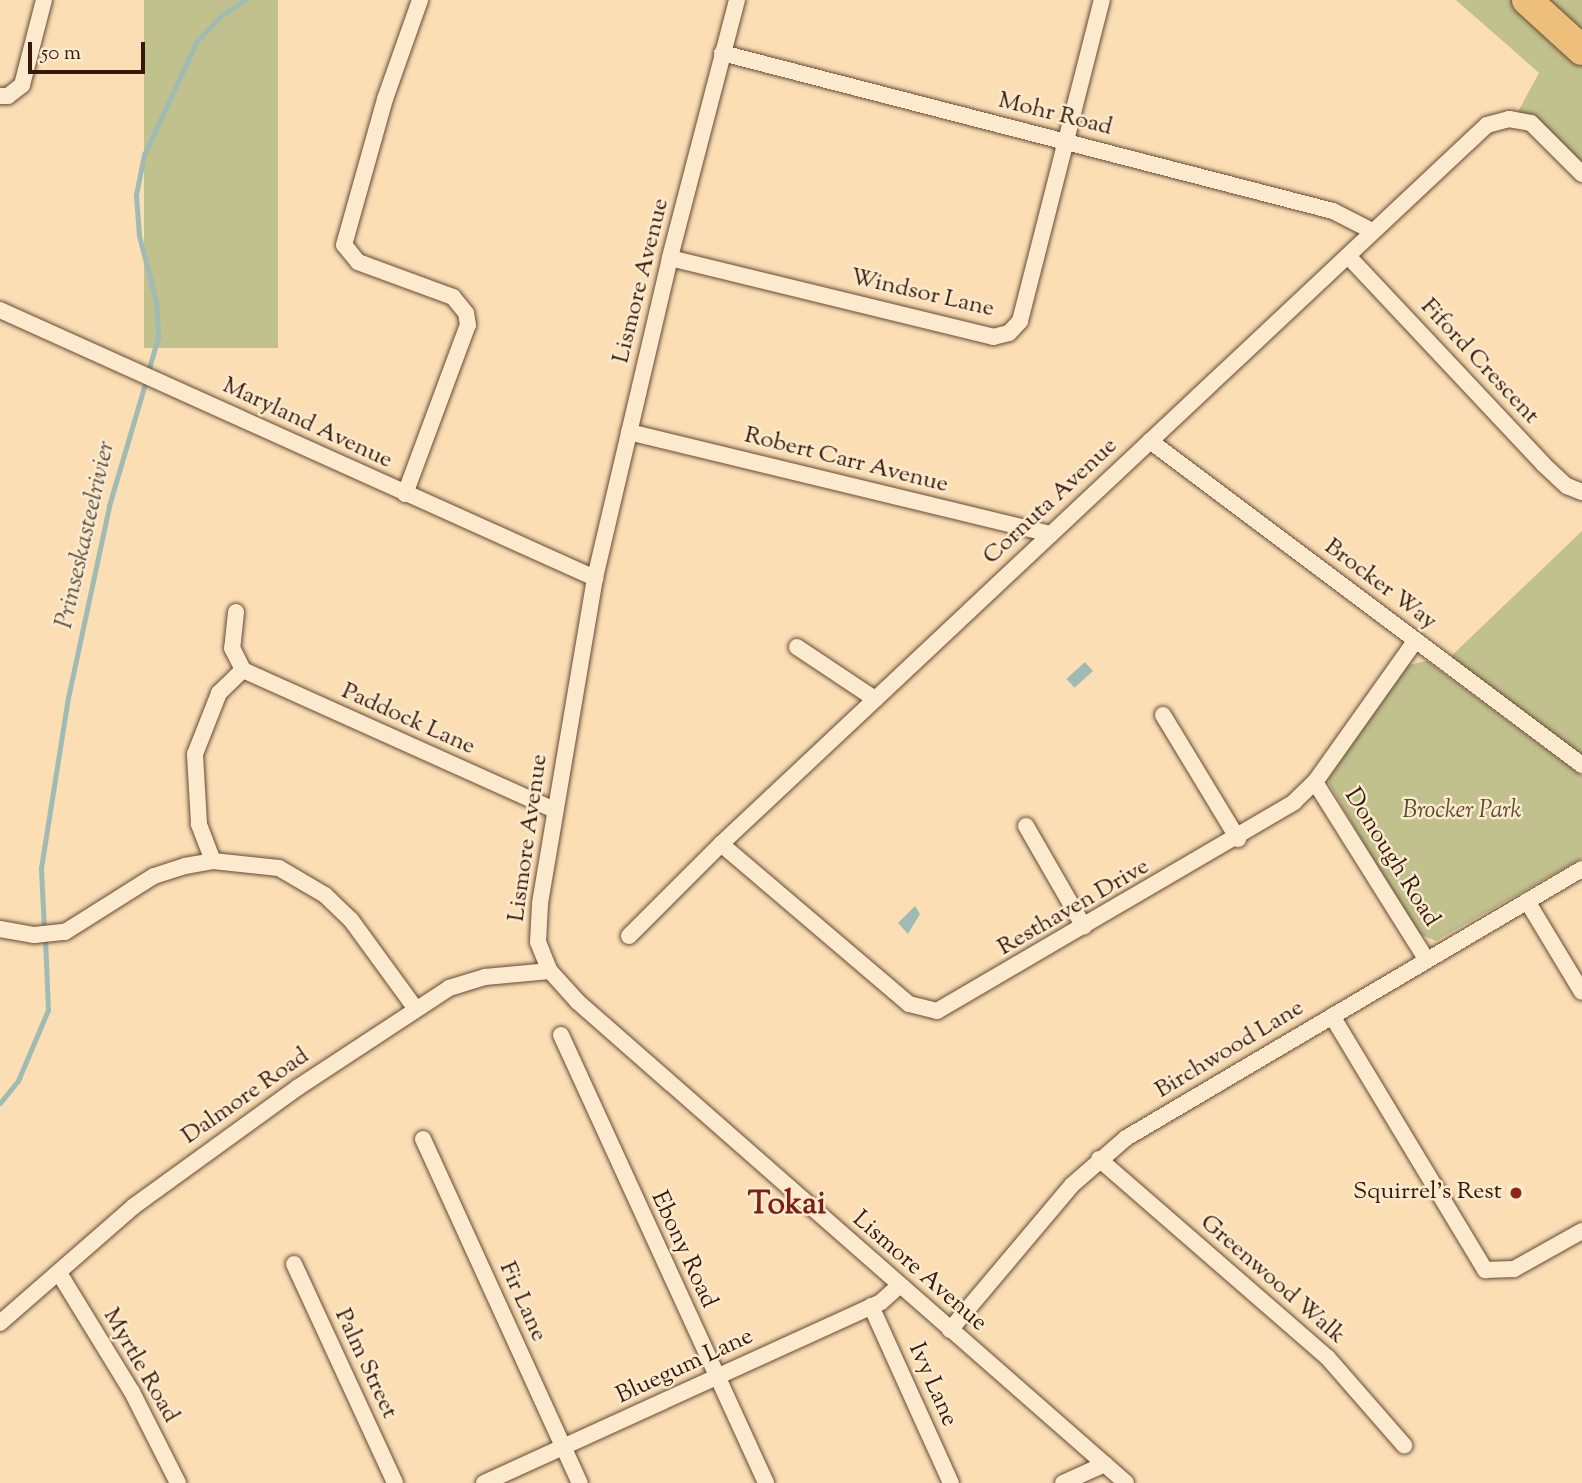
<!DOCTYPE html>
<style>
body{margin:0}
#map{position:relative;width:1582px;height:1483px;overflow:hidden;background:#fbdeb4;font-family:"Sorts Mill Goudy",serif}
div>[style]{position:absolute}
.green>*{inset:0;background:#c0c18c;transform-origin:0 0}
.water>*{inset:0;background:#a0bbb3;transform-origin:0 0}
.stream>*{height:4.5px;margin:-2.25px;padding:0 2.25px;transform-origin:2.25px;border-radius:2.25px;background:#a0bbb3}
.roads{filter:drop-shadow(0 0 2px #664a36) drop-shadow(0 0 2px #664a36)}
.minor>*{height:16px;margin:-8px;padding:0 8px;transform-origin:8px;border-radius:8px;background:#fceace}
.motorway>*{height:30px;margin:-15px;padding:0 15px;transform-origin:15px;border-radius:15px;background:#eebf7a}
.dots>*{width:19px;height:19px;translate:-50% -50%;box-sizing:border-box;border:4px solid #fceace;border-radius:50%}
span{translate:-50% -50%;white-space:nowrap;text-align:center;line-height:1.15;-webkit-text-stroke:5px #fceace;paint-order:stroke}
.street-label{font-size:24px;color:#34190c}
.park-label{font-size:24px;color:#5e4b32;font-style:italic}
.poi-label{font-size:24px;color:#34190c}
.right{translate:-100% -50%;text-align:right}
.water-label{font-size:26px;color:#5a5246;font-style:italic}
.district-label{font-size:32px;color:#7a1f14;font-weight:700}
.scale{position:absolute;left:28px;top:42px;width:117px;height:32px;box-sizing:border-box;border:4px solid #34190c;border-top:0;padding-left:9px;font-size:21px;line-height:24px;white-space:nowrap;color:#34190c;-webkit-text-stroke:5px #fceace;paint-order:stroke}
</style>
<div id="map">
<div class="green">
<i style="left:144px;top:0;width:134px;height:348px"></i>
<i style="clip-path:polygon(1456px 0,1582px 0,1582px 174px,1514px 119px,1539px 73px)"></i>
<i style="clip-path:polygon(1582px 531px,1582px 765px,1445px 662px)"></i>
<i style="clip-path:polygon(1427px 661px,1582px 776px,1582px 858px,1436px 941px,1417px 933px,1329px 784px,1328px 773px,1408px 665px)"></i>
</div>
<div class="water">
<i style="left:1085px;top:662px;width:12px;height:25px;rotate:48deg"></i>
<i style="clip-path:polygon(915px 906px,920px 914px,908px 934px,898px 923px)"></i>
</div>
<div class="stream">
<i style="left:148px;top:372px;width:37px;rotate:-74deg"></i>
<i style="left:158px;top:336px;width:35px;rotate:-93deg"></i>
<i style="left:156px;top:301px;width:67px;rotate:-104.7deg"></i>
<i style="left:139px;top:236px;width:41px;rotate:-94.2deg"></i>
<i style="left:136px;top:195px;width:41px;rotate:-78.7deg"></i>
<i style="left:144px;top:155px;width:126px;rotate:-65.1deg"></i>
<i style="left:197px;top:41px;width:35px;rotate:-46deg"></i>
<i style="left:221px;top:16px;width:29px;rotate:-34deg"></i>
<i style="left:44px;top:930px;width:62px;rotate:-92.8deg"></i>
<i style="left:41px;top:868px;width:172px;rotate:-81deg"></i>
<i style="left:68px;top:698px;width:196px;rotate:-77.9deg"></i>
<i style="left:109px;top:506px;width:131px;rotate:-73.6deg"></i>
<i style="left:0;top:1103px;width:28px;rotate:-51deg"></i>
<i style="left:18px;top:1081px;width:77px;rotate:-67.1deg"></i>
<i style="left:48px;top:1010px;width:72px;rotate:-92.4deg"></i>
</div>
<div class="roads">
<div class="minor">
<i style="left:737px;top:0;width:267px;rotate:104.6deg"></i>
<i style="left:670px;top:258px;width:329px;rotate:103.2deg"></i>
<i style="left:595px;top:578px;width:331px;rotate:99.6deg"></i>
<i style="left:540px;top:904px;width:38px;rotate:93deg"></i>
<i style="left:538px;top:942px;width:31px;rotate:68deg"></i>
<i style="left:550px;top:971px;width:42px;rotate:47.9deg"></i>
<i style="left:578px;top:1002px;width:729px;rotate:41.27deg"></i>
<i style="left:722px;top:53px;width:631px;rotate:14.5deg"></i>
<i style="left:1333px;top:211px;width:44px;rotate:27.1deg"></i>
<i style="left:0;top:96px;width:8px"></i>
<i style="left:8px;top:96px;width:18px;rotate:-38deg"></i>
<i style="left:22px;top:85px;width:88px;rotate:-75.5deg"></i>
<i style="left:1348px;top:256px;width:285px;rotate:46.8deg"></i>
<i style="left:1543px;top:464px;width:33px;rotate:43deg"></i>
<i style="left:1567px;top:486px;width:16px;rotate:22deg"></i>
<i style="left:670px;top:258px;width:333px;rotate:13.7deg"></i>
<i style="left:993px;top:337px;width:16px;rotate:-14deg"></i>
<i style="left:1009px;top:333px;width:16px;rotate:-47deg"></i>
<i style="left:1020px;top:321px;width:331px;rotate:-75.7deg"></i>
<i style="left:0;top:310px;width:653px;rotate:24.25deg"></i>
<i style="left:629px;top:432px;width:434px;rotate:13.6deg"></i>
<i style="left:1150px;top:441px;width:540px;rotate:36.87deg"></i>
<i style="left:405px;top:494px;width:180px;rotate:-69.6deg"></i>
<i style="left:468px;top:325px;width:12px;rotate:-99deg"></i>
<i style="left:466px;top:313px;width:21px;rotate:-129deg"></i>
<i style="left:453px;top:297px;width:101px;rotate:-159.8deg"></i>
<i style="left:358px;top:262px;width:22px;rotate:-129deg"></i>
<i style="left:344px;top:245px;width:152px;rotate:-74.3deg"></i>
<i style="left:385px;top:99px;width:105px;rotate:-70.5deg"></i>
<i style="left:236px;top:612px;width:36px;rotate:96deg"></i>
<i style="left:232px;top:648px;width:25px;rotate:63deg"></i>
<i style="left:243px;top:670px;width:342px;rotate:24.2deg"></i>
<i style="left:797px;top:647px;width:94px;rotate:33.7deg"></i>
<i style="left:1163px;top:715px;width:145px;rotate:58.8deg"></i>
<i style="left:1315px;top:782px;width:209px;rotate:57.9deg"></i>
<i style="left:1026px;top:826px;width:116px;rotate:60.1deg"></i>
<i style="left:721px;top:844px;width:247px;rotate:40.4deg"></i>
<i style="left:909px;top:1004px;width:29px;rotate:14deg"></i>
<i style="left:937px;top:1011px;width:414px;rotate:-30.3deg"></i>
<i style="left:1294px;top:802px;width:29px;rotate:-44deg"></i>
<i style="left:1315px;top:782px;width:174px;rotate:-54.6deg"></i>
<i style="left:213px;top:861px;width:40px;rotate:-111deg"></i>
<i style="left:199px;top:824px;width:70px;rotate:-93.3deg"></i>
<i style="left:195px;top:754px;width:66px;rotate:-68.5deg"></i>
<i style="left:219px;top:693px;width:33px;rotate:-44deg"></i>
<i style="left:1527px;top:901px;width:106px;rotate:58.9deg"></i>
<i style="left:0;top:929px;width:35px;rotate:10deg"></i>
<i style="left:34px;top:935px;width:31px;rotate:-6deg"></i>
<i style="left:65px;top:932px;width:105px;rotate:-32.2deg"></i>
<i style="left:154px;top:876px;width:33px;rotate:-18deg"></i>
<i style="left:185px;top:866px;width:28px;rotate:-10deg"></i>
<i style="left:213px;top:861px;width:66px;rotate:6.1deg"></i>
<i style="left:279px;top:868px;width:53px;rotate:30.4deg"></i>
<i style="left:325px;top:895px;width:36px;rotate:44deg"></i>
<i style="left:351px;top:920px;width:110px;rotate:53.9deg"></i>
<i style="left:629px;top:936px;width:130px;rotate:-45deg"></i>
<i style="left:721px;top:844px;width:1051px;rotate:-43.19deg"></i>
<i style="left:1487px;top:125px;width:23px;rotate:-15deg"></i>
<i style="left:1509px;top:119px;width:22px;rotate:10deg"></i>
<i style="left:1531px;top:123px;width:72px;rotate:45deg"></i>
<i style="left:1332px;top:1016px;width:297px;rotate:58.9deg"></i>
<i style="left:1485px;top:1270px;width:29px;rotate:-2deg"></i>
<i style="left:1514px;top:1269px;width:78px;rotate:-29.2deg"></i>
<i style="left:561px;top:1035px;width:493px;rotate:65.4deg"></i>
<i style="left:423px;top:1139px;width:378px;rotate:65.5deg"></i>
<i style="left:1099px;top:1159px;width:303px;rotate:41deg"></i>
<i style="left:1328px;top:1358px;width:116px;rotate:48.9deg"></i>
<i style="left:294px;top:1264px;width:241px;rotate:65.2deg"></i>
<i style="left:59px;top:1273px;width:140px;rotate:58.5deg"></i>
<i style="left:132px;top:1392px;width:102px;rotate:63.2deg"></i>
<i style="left:871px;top:1306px;width:194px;rotate:65.7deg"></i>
<i style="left:0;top:1323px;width:178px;rotate:-41.1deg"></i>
<i style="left:134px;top:1206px;width:201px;rotate:-35.9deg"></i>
<i style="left:297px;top:1088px;width:182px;rotate:-33.3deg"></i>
<i style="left:449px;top:988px;width:38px;rotate:-17deg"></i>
<i style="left:485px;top:977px;width:65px;rotate:-5.3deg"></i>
<i style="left:950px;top:1330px;width:189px;rotate:-49.9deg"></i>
<i style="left:1072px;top:1185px;width:72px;rotate:-41deg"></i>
<i style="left:1126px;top:1138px;width:529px;rotate:-30.54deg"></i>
<i style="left:484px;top:1483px;width:436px;rotate:-24.5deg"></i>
<i style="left:881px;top:1302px;width:25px;rotate:-42deg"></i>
<i style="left:1063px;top:1483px;width:46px;rotate:-24.3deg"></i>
</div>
<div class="motorway">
<i style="left:1527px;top:0;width:74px;rotate:42.3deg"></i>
</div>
</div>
<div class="dots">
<i style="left:1516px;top:1193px;background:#8f2418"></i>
</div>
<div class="street-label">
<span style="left:1055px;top:115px;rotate:14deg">Mohr Road</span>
<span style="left:642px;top:281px;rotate:-76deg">Lismore Avenue</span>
<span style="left:922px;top:294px;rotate:13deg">Windsor Lane</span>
<span style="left:1479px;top:362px;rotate:47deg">Fiford Crescent</span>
<span style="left:307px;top:424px;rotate:25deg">Maryland Avenue</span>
<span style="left:846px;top:461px;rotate:14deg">Robert Carr Avenue</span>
<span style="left:1051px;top:502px;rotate:-43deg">Cornuta Avenue</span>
<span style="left:1380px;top:585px;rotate:37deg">Brocker Way</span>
<span style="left:408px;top:720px;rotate:24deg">Paddock Lane</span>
<span style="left:529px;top:838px;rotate:-82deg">Lismore Avenue</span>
<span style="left:1391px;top:858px;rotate:58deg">Donough Road</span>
<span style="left:1074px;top:908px;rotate:-30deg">Resthaven Drive</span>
<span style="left:1230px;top:1050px;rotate:-31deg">Birchwood Lane</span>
<span style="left:246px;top:1097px;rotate:-35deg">Dalmore Road</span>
<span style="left:683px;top:1250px;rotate:65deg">Ebony Road</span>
<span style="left:919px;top:1272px;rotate:41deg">Lismore Avenue</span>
<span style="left:1272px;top:1280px;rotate:41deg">Greenwood Walk</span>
<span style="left:522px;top:1302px;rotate:66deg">Fir Lane</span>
<span style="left:365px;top:1364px;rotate:65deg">Palm Street</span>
<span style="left:140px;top:1366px;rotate:60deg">Myrtle Road</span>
<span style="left:685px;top:1367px;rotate:-25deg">Bluegum Lane</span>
<span style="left:932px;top:1385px;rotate:66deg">Ivy Lane</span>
</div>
<div class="park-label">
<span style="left:1462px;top:812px">Brocker Park</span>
</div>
<div class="poi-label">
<span class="right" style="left:1502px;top:1193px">Squirrel's Rest</span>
</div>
<div class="water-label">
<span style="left:86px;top:535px;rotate:-77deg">Prinseskasteelrivier</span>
</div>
<div class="district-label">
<span style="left:787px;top:1205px">Tokai</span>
</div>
<div class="scale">50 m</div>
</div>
